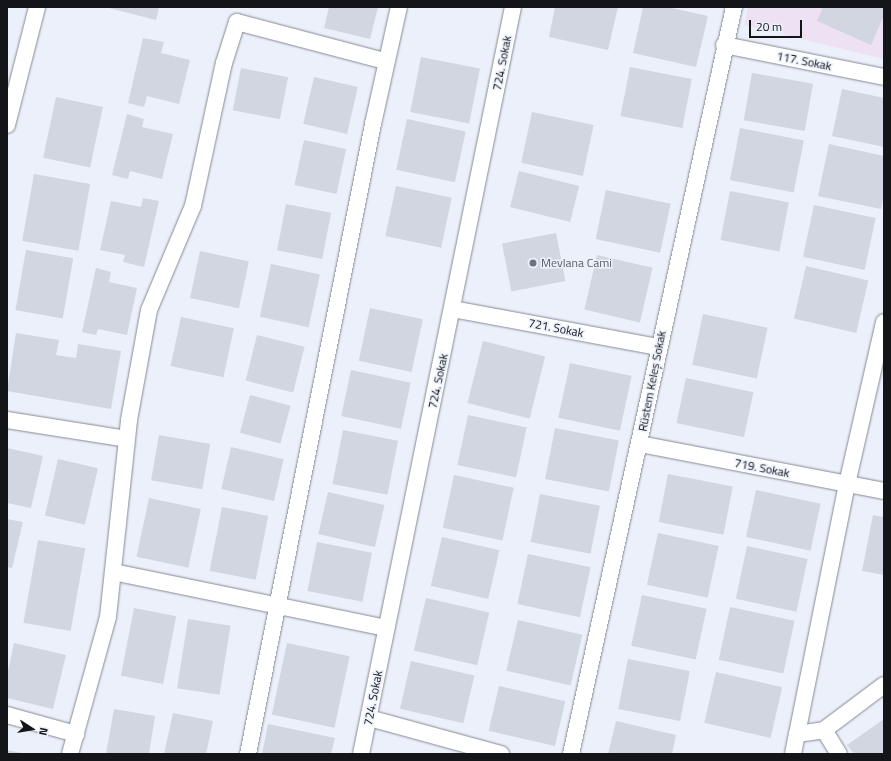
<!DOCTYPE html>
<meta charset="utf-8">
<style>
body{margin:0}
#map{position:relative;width:891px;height:761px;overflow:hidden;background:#ebf0fa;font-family:"Titillium Web",sans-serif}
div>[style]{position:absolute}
.education>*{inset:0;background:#eee1f4}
.building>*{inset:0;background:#d1d6e0;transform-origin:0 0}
.roads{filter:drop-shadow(0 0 1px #858a93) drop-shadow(0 0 1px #858a93)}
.minor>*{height:16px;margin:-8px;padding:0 8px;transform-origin:8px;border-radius:8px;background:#fff}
.dots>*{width:11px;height:11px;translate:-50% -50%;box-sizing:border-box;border:2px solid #ebf0fa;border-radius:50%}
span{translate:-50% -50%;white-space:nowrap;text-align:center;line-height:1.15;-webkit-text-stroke:3px #ebf0fa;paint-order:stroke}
.street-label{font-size:12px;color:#131519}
.worship-label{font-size:12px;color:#5b616d}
.left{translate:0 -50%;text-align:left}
.frame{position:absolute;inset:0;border:8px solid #131519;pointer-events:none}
.north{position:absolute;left:12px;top:709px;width:40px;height:40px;-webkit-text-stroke:3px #ebf0fa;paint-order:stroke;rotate:102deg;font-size:11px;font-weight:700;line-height:16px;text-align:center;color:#131519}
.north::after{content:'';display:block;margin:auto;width:14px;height:18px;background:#131519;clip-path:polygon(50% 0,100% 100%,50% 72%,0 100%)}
.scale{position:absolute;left:749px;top:20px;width:53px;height:18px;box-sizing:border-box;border:2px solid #131519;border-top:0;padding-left:5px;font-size:12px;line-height:14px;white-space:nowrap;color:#131519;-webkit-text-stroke:3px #ebf0fa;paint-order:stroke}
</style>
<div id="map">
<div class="education">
<i style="clip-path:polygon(748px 7px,884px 7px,884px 59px,744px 25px)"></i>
</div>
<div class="building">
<i style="clip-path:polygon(105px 7px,159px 7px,156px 20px)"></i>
<i style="clip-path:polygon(329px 7px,378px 7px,370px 39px,324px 28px)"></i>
<i style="clip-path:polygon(555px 7px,618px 7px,608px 50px,549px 37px)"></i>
<i style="clip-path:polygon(643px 7px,667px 7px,708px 16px,696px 67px,633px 53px)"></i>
<i style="clip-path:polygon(823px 7px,884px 7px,884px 15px,871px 45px,817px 21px)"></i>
<i style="clip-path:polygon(143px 38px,164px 42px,161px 53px,190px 60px,179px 104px,147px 96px,144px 107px,128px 103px)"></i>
<i style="left:421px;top:57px;width:60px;height:56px;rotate:11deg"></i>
<i style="left:630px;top:67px;width:63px;height:50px;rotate:11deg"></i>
<i style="left:241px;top:68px;width:48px;height:43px;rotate:11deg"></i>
<i style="left:752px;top:73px;width:62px;height:48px;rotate:10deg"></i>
<i style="left:314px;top:77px;width:45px;height:48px;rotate:13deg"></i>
<i style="clip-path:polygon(842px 89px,884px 98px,884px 147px,832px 136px)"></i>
<i style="left:56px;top:97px;width:48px;height:62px;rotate:12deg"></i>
<i style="left:532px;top:112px;width:63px;height:52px;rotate:12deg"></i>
<i style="clip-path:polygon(127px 114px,144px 119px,142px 127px,173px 134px,162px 179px,130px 171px,128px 179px,112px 175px)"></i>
<i style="left:407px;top:119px;width:60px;height:52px;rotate:12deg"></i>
<i style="left:740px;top:128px;width:65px;height:53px;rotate:11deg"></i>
<i style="left:304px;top:140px;width:43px;height:46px;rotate:12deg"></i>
<i style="clip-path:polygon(829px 144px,884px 156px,884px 194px,881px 209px,818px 196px)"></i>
<i style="left:519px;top:171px;width:62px;height:37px;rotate:14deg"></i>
<i style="left:34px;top:174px;width:57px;height:68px;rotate:10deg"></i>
<i style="left:396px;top:186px;width:57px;height:51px;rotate:12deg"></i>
<i style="left:606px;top:190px;width:66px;height:50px;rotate:12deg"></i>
<i style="left:730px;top:191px;width:60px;height:50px;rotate:11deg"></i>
<i style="clip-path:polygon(143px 198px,159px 201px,144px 267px,123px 262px,125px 255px,100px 250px,111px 201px,141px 207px)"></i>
<i style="left:286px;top:204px;width:46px;height:47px;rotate:11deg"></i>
<i style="left:814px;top:205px;width:63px;height:53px;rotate:12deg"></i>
<i style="left:556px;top:233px;width:49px;height:55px;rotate:79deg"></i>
<i style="left:26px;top:250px;width:48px;height:61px;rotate:10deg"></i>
<i style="left:200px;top:251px;width:50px;height:48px;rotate:12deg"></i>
<i style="left:597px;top:255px;width:57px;height:56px;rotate:13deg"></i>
<i style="left:271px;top:264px;width:50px;height:54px;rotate:12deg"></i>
<i style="left:806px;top:266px;width:64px;height:54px;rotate:13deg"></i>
<i style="clip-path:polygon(96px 268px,111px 272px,109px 282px,137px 288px,127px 335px,98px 329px,96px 335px,82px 332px)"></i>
<i style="left:370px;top:308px;width:54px;height:54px;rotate:12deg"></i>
<i style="left:703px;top:314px;width:66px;height:52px;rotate:12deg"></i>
<i style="left:181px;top:317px;width:54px;height:50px;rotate:12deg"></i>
<i style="clip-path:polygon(16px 333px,59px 340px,56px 355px,76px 358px,78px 344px,121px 351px,111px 409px,7px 391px)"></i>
<i style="left:257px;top:335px;width:49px;height:47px;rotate:14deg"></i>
<i style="left:483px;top:341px;width:64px;height:64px;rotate:14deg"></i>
<i style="left:570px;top:363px;width:63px;height:56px;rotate:12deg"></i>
<i style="left:351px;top:370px;width:61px;height:47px;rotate:12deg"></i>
<i style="left:686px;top:378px;width:69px;height:46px;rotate:12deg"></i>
<i style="left:250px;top:395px;width:42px;height:39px;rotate:15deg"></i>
<i style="left:468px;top:415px;width:60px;height:51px;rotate:12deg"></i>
<i style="left:555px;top:428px;width:65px;height:52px;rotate:11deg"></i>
<i style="left:343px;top:430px;width:56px;height:55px;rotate:11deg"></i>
<i style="left:159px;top:435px;width:52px;height:46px;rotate:10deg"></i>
<i style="left:231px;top:447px;width:54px;height:43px;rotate:13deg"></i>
<i style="clip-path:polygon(7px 448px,43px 456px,31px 508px,7px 503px)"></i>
<i style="left:58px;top:459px;width:41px;height:58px;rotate:13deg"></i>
<i style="left:668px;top:474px;width:66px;height:49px;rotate:11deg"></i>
<i style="left:454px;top:475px;width:61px;height:54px;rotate:12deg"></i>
<i style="left:756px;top:490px;width:66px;height:48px;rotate:12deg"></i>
<i style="left:328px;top:492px;width:58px;height:43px;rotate:13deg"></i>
<i style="left:540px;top:494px;width:61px;height:49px;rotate:11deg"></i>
<i style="left:149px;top:498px;width:53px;height:60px;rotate:12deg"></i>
<i style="left:222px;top:507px;width:47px;height:65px;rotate:11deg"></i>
<i style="clip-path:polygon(873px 515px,884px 517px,884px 575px,862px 571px)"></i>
<i style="clip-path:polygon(7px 519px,23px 522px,12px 568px,7px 567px)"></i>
<i style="left:658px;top:533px;width:62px;height:53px;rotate:12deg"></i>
<i style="left:442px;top:537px;width:59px;height:50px;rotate:13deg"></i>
<i style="left:38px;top:540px;width:48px;height:84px;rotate:10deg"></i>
<i style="left:317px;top:542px;width:56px;height:50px;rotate:11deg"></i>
<i style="left:747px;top:546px;width:62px;height:54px;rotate:12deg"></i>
<i style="left:528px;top:554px;width:64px;height:51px;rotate:12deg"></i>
<i style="left:642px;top:595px;width:66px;height:52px;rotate:12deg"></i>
<i style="left:426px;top:598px;width:65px;height:54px;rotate:13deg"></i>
<i style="left:730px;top:607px;width:66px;height:54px;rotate:12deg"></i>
<i style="left:134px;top:608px;width:43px;height:69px;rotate:11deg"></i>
<i style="left:188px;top:619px;width:43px;height:70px;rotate:9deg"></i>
<i style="left:518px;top:620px;width:66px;height:52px;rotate:13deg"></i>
<i style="clip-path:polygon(14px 643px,66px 655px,53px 709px,7px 698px,7px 676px)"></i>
<i style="left:287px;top:643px;width:64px;height:73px;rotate:12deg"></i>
<i style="left:628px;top:659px;width:63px;height:51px;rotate:11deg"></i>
<i style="left:411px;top:661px;width:65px;height:49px;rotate:13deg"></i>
<i style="left:716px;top:672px;width:68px;height:52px;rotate:13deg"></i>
<i style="left:499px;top:686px;width:68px;height:46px;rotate:13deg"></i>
<i style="clip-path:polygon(114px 709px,155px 716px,149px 754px,106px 754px)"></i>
<i style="clip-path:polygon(173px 713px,213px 721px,206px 754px,164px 754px)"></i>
<i style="clip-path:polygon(884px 719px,884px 754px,854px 754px,847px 745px)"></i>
<i style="clip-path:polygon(616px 721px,676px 735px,672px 754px,608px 754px)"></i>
<i style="clip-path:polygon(268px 724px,335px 738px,331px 754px,262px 754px)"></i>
<i style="clip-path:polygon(7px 750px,22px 753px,22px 754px,7px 754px)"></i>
</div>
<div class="roads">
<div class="minor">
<i style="left:724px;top:45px;width:163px;rotate:11.3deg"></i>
<i style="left:7px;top:125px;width:122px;rotate:-75.7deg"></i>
<i style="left:453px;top:309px;width:208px;rotate:10.5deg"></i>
<i style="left:7px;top:420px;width:121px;rotate:9deg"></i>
<i style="left:640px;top:444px;width:248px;rotate:10.9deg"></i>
<i style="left:113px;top:572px;width:279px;rotate:11.6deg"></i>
<i style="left:7px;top:715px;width:72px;rotate:15.4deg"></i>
<i style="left:369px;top:718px;width:137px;rotate:15.3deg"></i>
<i style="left:824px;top:730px;width:28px;rotate:58deg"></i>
<i style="left:797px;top:734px;width:255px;rotate:-78.7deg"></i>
<i style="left:847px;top:484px;width:166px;rotate:-77.1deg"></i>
<i style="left:70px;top:754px;width:142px;rotate:-74.5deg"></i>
<i style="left:108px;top:617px;width:198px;rotate:-83.9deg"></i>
<i style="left:129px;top:420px;width:112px;rotate:-79.7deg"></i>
<i style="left:149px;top:310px;width:113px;rotate:-67.1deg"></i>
<i style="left:193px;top:206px;width:146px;rotate:-77.8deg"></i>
<i style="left:224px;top:63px;width:43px;rotate:-72.4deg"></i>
<i style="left:237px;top:22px;width:153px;rotate:14.8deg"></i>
<i style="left:248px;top:754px;width:642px;rotate:-78.78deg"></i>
<i style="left:373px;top:124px;width:120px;rotate:-77.5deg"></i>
<i style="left:361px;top:754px;width:762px;rotate:-78.5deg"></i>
<i style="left:571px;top:754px;width:765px;rotate:-77.69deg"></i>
<i style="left:793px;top:754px;width:20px;rotate:-79deg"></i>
<i style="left:797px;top:734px;width:27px;rotate:-8deg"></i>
<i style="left:824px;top:730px;width:75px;rotate:-36.9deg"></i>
</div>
</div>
<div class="dots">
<i style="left:533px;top:263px;background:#6b7280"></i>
</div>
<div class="street-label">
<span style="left:804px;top:61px;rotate:11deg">117. Sokak</span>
<span style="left:502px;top:63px;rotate:-79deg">724. Sokak</span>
<span style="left:556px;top:328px;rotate:11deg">721. Sokak</span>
<span style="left:438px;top:381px;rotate:-78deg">724. Sokak</span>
<span style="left:652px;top:381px;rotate:-79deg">Rüstem Keleş Sokak</span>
<span style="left:762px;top:468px;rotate:11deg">719. Sokak</span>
<span style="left:373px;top:698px;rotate:-79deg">724. Sokak</span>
</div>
<div class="worship-label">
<span class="left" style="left:541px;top:263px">Mevlana Cami</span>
</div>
<div class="frame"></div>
<div class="north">N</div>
<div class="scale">20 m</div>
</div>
